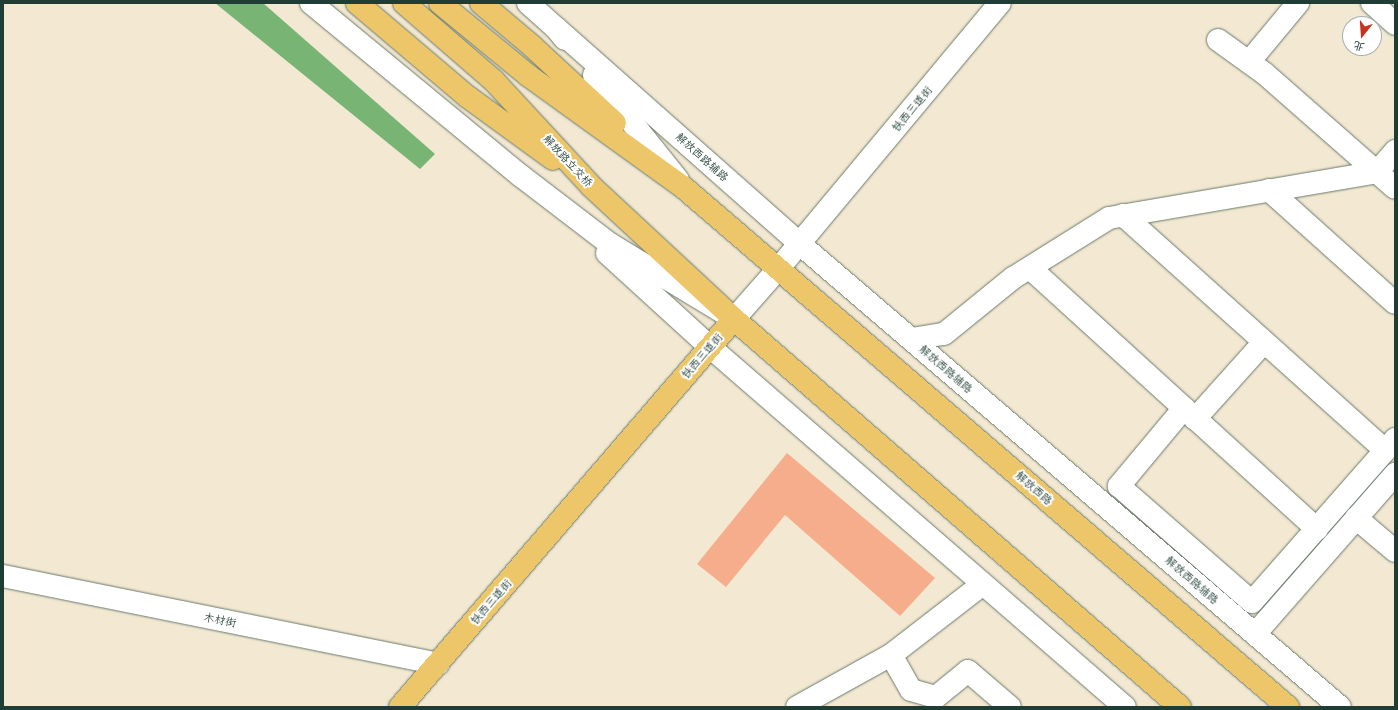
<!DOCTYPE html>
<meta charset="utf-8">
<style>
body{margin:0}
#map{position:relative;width:1398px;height:710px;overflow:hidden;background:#f3e9d2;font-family:"Patrick Hand","LXGW WenKai TC",sans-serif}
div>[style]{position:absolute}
.forest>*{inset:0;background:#78b575}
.building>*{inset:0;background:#f6ad8c}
.roads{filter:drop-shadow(0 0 1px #69796b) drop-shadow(0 0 1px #69796b)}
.minor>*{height:22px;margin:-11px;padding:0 11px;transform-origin:11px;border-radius:11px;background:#fff}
.major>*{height:22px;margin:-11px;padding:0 11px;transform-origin:11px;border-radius:11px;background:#ecc669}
.highway>*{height:22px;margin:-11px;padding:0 11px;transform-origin:11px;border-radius:11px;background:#ecc669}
span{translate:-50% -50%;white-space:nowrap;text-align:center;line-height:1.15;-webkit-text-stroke:4px #fff;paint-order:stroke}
.street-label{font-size:11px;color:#1f3d34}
.frame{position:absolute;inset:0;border:4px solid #1f3d34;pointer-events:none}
.north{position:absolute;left:1342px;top:16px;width:40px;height:40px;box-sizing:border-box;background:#fff;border:1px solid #a5b1ae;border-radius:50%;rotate:197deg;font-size:11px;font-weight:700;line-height:16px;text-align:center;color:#1f3d34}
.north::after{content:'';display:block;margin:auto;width:14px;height:18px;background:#c8321e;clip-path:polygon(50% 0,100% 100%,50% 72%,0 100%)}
</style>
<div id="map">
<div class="forest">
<i style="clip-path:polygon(215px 3px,263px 3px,435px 154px,420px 169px)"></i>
</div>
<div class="building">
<i style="clip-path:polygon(787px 453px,935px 578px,900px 616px,785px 515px,726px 587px,697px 564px)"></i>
</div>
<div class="roads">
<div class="minor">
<i style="left:311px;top:3px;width:272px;rotate:39.5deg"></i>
<i style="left:521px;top:176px;width:112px;rotate:37.4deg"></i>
<i style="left:610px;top:244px;width:145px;rotate:31.2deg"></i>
<i style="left:734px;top:319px;width:68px;rotate:-48.6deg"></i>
<i style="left:779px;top:268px;width:345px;rotate:-50.2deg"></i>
<i style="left:528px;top:3px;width:38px;rotate:42deg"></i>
<i style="left:556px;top:28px;width:14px;rotate:51deg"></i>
<i style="left:1372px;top:3px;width:31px;rotate:42deg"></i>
<i style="left:556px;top:28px;width:326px;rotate:41.5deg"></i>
<i style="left:800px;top:244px;width:711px;rotate:40.61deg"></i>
<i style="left:1218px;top:40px;width:57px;rotate:35.7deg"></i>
<i style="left:1264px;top:73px;width:174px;rotate:41.3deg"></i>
<i style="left:1249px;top:62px;width:77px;rotate:-50.3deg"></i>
<i style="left:594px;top:75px;width:134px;rotate:51.3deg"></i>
<i style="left:1269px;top:190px;width:169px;rotate:41.9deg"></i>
<i style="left:1123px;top:215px;width:352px;rotate:41.9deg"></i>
<i style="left:607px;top:253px;width:139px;rotate:42.4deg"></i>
<i style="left:710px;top:347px;width:549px;rotate:40.94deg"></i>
<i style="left:1030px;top:268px;width:388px;rotate:42.3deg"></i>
<i style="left:911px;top:339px;width:33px;rotate:-9deg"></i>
<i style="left:944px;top:334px;width:89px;rotate:-39.1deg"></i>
<i style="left:1013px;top:278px;width:113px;rotate:-32deg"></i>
<i style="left:1109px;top:218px;width:272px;rotate:-9.7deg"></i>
<i style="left:1377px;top:172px;width:28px;rotate:-49deg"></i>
<i style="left:1184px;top:408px;width:102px;rotate:129.8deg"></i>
<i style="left:1119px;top:486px;width:176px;rotate:41.1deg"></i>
<i style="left:1252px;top:602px;width:217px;rotate:-48.7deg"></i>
<i style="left:1195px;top:419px;width:103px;rotate:-48.1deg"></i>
<i style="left:1356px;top:518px;width:51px;rotate:40.2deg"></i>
<i style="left:3px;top:576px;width:444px;rotate:11.4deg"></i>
<i style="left:1255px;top:634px;width:213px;rotate:-48.8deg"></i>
<i style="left:891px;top:655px;width:40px;rotate:60.3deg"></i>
<i style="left:911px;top:690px;width:26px;rotate:16deg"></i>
<i style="left:936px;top:697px;width:41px;rotate:-39.1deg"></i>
<i style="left:968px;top:671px;width:55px;rotate:40.6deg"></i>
<i style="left:797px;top:707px;width:107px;rotate:-29deg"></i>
<i style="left:891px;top:655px;width:116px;rotate:-37.7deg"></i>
</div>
<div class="major">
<i style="left:400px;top:707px;width:512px;rotate:-49.28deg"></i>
</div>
<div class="highway">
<i style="left:357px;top:3px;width:145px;rotate:40.3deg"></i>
<i style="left:468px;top:97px;width:105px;rotate:36.1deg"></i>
<i style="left:404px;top:3px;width:119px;rotate:40.9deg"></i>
<i style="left:494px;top:81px;width:144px;rotate:47.2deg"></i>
<i style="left:592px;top:187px;width:194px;rotate:42.9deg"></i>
<i style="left:734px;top:319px;width:591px;rotate:41.02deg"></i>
<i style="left:440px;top:3px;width:115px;rotate:39.4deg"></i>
<i style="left:529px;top:76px;width:190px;rotate:35.8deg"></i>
<i style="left:683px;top:187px;width:798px;rotate:40.68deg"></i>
<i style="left:481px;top:3px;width:67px;rotate:40.1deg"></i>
<i style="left:532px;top:46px;width:113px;rotate:42.9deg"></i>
</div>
</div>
<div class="street-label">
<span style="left:912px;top:109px;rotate:-50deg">铁西三道街</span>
<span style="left:702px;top:157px;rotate:42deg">解放西路辅路</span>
<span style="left:568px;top:161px;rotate:47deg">解放路立交桥</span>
<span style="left:702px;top:356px;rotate:-49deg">铁西三道街</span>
<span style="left:946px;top:369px;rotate:41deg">解放西路辅路</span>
<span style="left:1034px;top:488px;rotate:41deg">解放西路</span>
<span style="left:1192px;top:580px;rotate:41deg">解放西路辅路</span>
<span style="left:491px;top:602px;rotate:-49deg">铁西三道街</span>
<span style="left:220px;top:620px;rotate:11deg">木材街</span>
</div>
<div class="frame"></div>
<div class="north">北</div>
</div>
